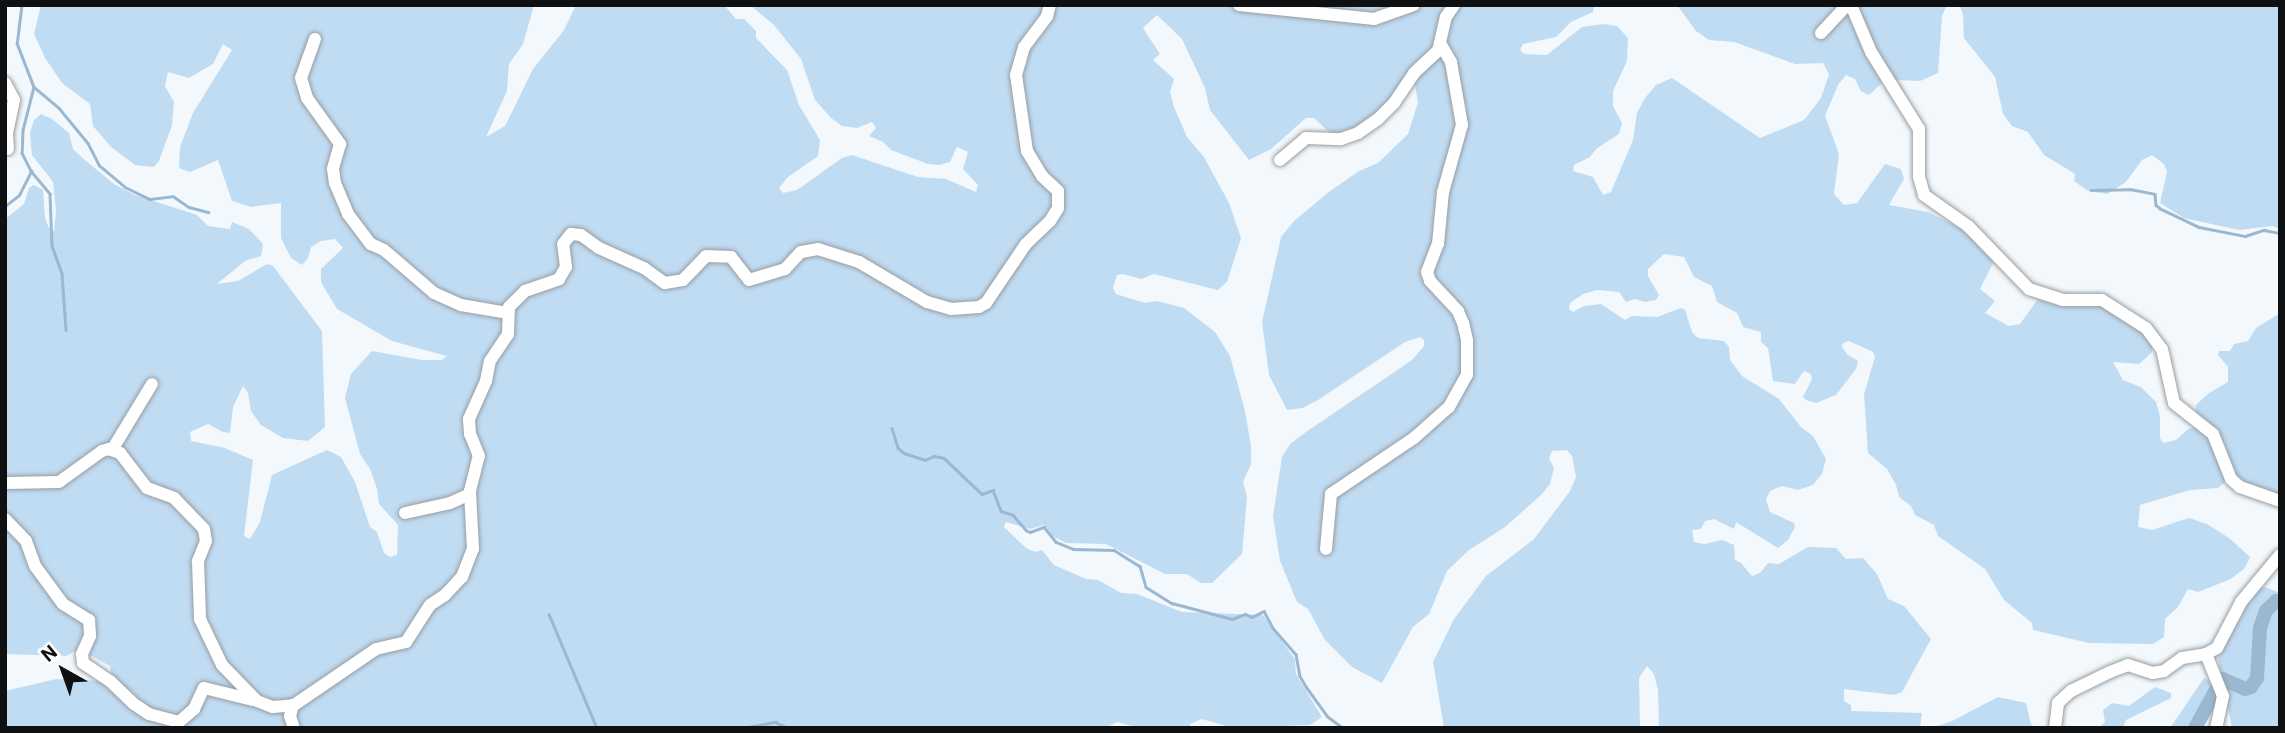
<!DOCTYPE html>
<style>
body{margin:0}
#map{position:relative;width:2285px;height:733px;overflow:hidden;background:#f3f8fc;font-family:Roboto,sans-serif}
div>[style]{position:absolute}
.green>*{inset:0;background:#c0dcf3}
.stream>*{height:2.5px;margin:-1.25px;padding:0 1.25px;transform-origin:1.25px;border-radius:1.25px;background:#9bb8d0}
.river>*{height:14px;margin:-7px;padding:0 7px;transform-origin:7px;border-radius:7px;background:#9bb8d0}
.roads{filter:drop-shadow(0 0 2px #989da0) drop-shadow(0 0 2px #989da0)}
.minor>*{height:12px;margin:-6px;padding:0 6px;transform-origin:6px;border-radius:6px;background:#fff}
span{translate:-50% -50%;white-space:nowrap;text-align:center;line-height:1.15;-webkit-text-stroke:7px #fff;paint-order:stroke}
.frame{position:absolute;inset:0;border:7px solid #0f1012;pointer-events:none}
.north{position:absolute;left:28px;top:635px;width:70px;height:70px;-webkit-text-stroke:5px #fff;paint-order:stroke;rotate:320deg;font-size:19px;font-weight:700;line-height:28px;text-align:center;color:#0f1012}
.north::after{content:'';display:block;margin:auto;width:24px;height:32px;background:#0f1012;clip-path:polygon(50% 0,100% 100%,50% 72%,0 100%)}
</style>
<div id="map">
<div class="green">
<i style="clip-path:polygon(41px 5px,534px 5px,523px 44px,509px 64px,507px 91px,486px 137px,505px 126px,533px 69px,564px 30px,576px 5px,724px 5px,736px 19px,744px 19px,756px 31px,756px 38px,787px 70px,799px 105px,820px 140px,818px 156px,788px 177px,779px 188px,783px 193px,797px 190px,842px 158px,852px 155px,918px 177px,946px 179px,976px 192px,978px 185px,963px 169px,968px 152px,957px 147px,950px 162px,939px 165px,928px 164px,891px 150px,883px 142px,869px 136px,876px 128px,872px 122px,857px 128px,842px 126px,831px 118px,815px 100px,801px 59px,774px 25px,750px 5px,1594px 5px,1593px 12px,1571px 22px,1556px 37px,1523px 44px,1520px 50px,1524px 54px,1547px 55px,1582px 27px,1603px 24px,1617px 26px,1628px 38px,1627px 61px,1613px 91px,1613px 106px,1622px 123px,1619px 134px,1596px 149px,1590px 157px,1574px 165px,1573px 171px,1593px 177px,1603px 195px,1611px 192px,1633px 140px,1637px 113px,1645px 98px,1656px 85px,1672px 78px,1760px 138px,1804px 120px,1821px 98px,1829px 74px,1823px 63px,1795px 64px,1734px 42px,1709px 40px,1696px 31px,1677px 5px,1846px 5px,1862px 46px,1882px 83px,1869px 95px,1861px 91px,1855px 79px,1846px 75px,1838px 85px,1825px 116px,1839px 154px,1834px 194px,1844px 205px,1857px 203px,1885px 164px,1901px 169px,1904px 179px,1889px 205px,1928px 212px,1960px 228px,1982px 247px,1994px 261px,1980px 289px,1995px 301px,1985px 313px,2009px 326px,2020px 324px,2038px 299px,2054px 304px,2094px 302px,2142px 330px,2152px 343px,2152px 352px,2139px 364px,2113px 362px,2123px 380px,2141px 387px,2156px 402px,2160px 416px,2160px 438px,2163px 443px,2176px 440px,2188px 429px,2196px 427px,2212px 438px,2225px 482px,2218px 488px,2190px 490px,2140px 505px,2138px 527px,2152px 530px,2189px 518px,2207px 524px,2229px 538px,2250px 557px,2245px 568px,2231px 579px,2198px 592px,2188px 589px,2178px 607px,2165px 619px,2164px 637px,2153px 644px,2089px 643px,2033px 630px,2032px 623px,2004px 600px,1985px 569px,1938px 536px,1934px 525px,1915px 515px,1911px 506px,1899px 497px,1896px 485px,1887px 469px,1868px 453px,1864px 394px,1875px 357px,1873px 352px,1849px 341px,1843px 343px,1842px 347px,1847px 354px,1858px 361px,1856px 369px,1836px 395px,1816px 403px,1806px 400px,1803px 397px,1812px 379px,1811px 374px,1804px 371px,1795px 384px,1773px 381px,1768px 348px,1761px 342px,1761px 332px,1743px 327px,1737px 313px,1717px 302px,1712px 286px,1694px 277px,1684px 257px,1664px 254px,1648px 269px,1648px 276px,1659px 295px,1656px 300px,1645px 302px,1635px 299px,1626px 302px,1619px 292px,1597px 290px,1583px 294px,1570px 303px,1569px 309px,1573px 312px,1584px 306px,1601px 304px,1625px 320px,1632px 316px,1657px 317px,1681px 308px,1685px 310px,1692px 332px,1698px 338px,1724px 341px,1729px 347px,1730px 360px,1742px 376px,1779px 399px,1801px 427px,1813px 436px,1826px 459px,1822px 474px,1813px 485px,1798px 490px,1782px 486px,1770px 491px,1766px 499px,1770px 512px,1794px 523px,1795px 527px,1788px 540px,1778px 548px,1736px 522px,1734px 529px,1714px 519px,1705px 521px,1701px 529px,1692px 530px,1694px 542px,1704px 544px,1722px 540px,1734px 545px,1735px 560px,1741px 563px,1752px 576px,1760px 573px,1768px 563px,1779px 564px,1808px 547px,1836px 548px,1846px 559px,1863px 558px,1877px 574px,1888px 599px,1904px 606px,1931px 639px,1902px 692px,1894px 695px,1844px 689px,1844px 701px,1851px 705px,1851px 711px,1922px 713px,1920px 728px,1659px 728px,1658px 690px,1654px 674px,1647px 666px,1639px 678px,1640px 728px,1444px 728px,1433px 662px,1454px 619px,1486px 576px,1534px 539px,1570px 491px,1576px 477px,1572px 456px,1567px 450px,1552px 451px,1549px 458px,1554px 468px,1550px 484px,1542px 494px,1505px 527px,1469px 550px,1447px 571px,1429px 614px,1413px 627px,1382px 683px,1352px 667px,1325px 640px,1308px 609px,1297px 602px,1280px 561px,1273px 516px,1282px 457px,1290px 444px,1306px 432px,1412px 360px,1424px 346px,1424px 340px,1420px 337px,1405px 342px,1318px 400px,1303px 408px,1287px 410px,1269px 375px,1262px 322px,1281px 237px,1294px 221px,1330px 191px,1359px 171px,1378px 163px,1408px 134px,1418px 102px,1414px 79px,1360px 127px,1340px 136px,1330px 133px,1314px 118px,1306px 118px,1271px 149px,1249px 160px,1210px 110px,1205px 88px,1182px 39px,1157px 15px,1143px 28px,1160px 54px,1153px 60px,1174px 79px,1170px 92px,1174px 107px,1187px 137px,1204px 157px,1229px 203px,1241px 238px,1227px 282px,1218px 290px,1154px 274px,1141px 279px,1123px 274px,1117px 275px,1113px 288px,1116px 294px,1145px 303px,1157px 301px,1184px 308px,1215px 332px,1230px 356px,1245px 411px,1251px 446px,1251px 464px,1243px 482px,1247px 497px,1242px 554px,1212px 583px,1201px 583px,1187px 574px,1165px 574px,1106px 544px,1066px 543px,1053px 536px,1044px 525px,1030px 529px,1006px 522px,1004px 527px,1026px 548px,1035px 552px,1042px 550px,1054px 565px,1086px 579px,1098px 580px,1121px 593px,1137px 594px,1182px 612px,1263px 615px,1295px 659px,1296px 674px,1322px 717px,1310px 725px,1233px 728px,1202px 719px,1190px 724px,1190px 728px,1140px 728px,1117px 722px,1105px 728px,5px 728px,5px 691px,56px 679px,105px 681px,112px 677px,110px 666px,79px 649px,66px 656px,5px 654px,5px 219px,24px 204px,29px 188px,34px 185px,43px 190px,45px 218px,49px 228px,54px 231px,56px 211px,53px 182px,32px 155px,30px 133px,34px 120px,41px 114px,52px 119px,69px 133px,73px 149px,85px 160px,114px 184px,135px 195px,197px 215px,208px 226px,230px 229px,232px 222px,249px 229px,263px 244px,261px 256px,245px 261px,217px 284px,238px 281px,267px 264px,273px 266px,322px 331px,325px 427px,308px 441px,283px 438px,261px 425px,251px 411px,248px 393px,243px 386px,233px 407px,230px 433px,223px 432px,208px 424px,190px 432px,191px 441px,225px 448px,253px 460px,244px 536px,250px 539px,260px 522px,272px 475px,327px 450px,341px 457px,355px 482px,370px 527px,377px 532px,384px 553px,390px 557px,397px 555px,398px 525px,379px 504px,377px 489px,370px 469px,360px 454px,345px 398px,351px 374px,372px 351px,422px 360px,442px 360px,447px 356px,392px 341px,337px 309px,321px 282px,321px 269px,343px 248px,335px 239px,321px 241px,311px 247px,308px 258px,302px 265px,291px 258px,281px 238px,281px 203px,251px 207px,232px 201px,218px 160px,190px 172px,179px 168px,180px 147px,193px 113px,232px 50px,223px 44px,213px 64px,189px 78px,168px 72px,165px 86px,174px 102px,172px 125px,159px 161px,154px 167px,135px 165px,111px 147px,93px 126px,90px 104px,62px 83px,45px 58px,34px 34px)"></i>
<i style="clip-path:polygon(1856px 5px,1947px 5px,1942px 16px,1938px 73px,1920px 81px,1893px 80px,1872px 47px)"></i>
<i style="clip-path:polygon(1959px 5px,2280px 5px,2280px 229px,2272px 226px,2239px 230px,2184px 218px,2160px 203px,2167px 172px,2164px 164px,2152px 155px,2142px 160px,2126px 182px,2107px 194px,2088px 191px,2074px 181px,2075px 174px,2044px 155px,2028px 132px,2012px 126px,2003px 114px,1995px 77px,1964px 38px,1963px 14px)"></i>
<i style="clip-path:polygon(2280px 313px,2280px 495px,2240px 480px,2232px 472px,2224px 443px,2196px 412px,2196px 405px,2209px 393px,2228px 382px,2228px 367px,2218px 355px,2219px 351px,2230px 351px,2234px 344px,2248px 341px,2256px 328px)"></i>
<i style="clip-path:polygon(2265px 587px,2280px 593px,2280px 728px,2232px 728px,2218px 658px,2219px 636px,2226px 625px,2240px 620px,2252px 590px)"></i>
<i style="clip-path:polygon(2204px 678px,2214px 684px,2217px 693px,2202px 726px,2170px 728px)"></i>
<i style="clip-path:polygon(2155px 687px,2171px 693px,2171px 698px,2126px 720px,2123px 728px,2099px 728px,2105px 722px,2103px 710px,2112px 703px,2129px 706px)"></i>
<i style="clip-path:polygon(1998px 697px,2026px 703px,2031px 724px,2036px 728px,1931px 728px,1952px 721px)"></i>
</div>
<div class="stream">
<i style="left:22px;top:5px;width:38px;rotate:97deg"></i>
<i style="left:17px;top:43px;width:47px;rotate:68.9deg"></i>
<i style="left:34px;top:87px;width:33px;rotate:40deg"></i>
<i style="left:59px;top:108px;width:45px;rotate:50.4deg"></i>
<i style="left:88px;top:143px;width:25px;rotate:63deg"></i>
<i style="left:99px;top:165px;width:34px;rotate:40deg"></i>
<i style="left:125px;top:187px;width:28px;rotate:26deg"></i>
<i style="left:150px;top:199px;width:23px;rotate:-7deg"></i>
<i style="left:173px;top:196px;width:19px;rotate:35deg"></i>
<i style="left:189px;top:207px;width:20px;rotate:15deg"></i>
<i style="left:34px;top:87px;width:44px;rotate:104.3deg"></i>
<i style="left:23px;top:130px;width:23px;rotate:92deg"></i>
<i style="left:22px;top:153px;width:20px;rotate:63deg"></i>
<i style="left:31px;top:171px;width:30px;rotate:50deg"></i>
<i style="left:50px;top:194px;width:52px;rotate:87.8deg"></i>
<i style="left:52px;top:246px;width:30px;rotate:70deg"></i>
<i style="left:62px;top:274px;width:56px;rotate:85.9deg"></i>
<i style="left:2091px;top:190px;width:39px;rotate:-1deg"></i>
<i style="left:2130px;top:189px;width:25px;rotate:11deg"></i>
<i style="left:2155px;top:194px;width:11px;rotate:85deg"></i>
<i style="left:2156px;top:205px;width:6px;rotate:39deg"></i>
<i style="left:2161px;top:209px;width:42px;rotate:25.3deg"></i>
<i style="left:2199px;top:227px;width:47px;rotate:11.1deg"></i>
<i style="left:2245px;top:236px;width:20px;rotate:-18deg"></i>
<i style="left:2264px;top:230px;width:16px;rotate:11deg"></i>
<i style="left:5px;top:206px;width:18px;rotate:-38deg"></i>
<i style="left:19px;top:195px;width:27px;rotate:-63deg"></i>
<i style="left:892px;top:428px;width:21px;rotate:73deg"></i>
<i style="left:898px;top:448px;width:8px;rotate:40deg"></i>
<i style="left:904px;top:453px;width:22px;rotate:18deg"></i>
<i style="left:925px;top:460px;width:10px;rotate:-24deg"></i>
<i style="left:934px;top:456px;width:10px;rotate:11deg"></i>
<i style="left:944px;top:458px;width:52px;rotate:43.5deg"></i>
<i style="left:982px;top:494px;width:12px;rotate:-20deg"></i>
<i style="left:993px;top:490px;width:22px;rotate:69deg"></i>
<i style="left:1001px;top:511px;width:13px;rotate:18deg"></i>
<i style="left:1013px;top:515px;width:20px;rotate:49deg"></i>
<i style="left:1026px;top:530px;width:4px;rotate:27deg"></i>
<i style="left:1030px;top:532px;width:15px;rotate:-20deg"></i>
<i style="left:1044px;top:527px;width:19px;rotate:51deg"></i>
<i style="left:1056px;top:542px;width:18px;rotate:22deg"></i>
<i style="left:1073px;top:549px;width:41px;rotate:1.4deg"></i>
<i style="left:1114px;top:550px;width:31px;rotate:32deg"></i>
<i style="left:1140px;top:566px;width:22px;rotate:74deg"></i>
<i style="left:1146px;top:587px;width:31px;rotate:32deg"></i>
<i style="left:1172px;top:603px;width:62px;rotate:14.9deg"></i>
<i style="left:1232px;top:619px;width:14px;rotate:-21deg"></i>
<i style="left:1245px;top:614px;width:8px;rotate:23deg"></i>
<i style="left:1252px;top:617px;width:13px;rotate:-27deg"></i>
<i style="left:1264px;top:611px;width:19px;rotate:62deg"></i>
<i style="left:1273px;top:628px;width:35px;rotate:49deg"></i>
<i style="left:1296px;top:654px;width:22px;rotate:80deg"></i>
<i style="left:1300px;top:676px;width:14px;rotate:60deg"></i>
<i style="left:1307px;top:688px;width:34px;rotate:54deg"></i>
<i style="left:1327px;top:716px;width:20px;rotate:37deg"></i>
<i style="left:549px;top:614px;width:124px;rotate:67.2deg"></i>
<i style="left:743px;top:728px;width:33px;rotate:-11deg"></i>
<i style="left:775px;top:722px;width:14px;rotate:25deg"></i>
</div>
<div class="river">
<i style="left:2195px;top:728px;width:56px;rotate:-61.1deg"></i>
<i style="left:2222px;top:679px;width:25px;rotate:23deg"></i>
<i style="left:2245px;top:689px;width:6px;rotate:-18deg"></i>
<i style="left:2251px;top:687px;width:11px;rotate:-56deg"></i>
<i style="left:2257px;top:678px;width:50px;rotate:-86.6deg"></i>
<i style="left:2260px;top:628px;width:18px;rotate:-71deg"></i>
<i style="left:2266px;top:611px;width:14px;rotate:-45deg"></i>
<i style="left:2276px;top:601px;width:4px;rotate:27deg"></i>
</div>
<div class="roads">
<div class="minor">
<i style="left:1239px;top:5px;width:136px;rotate:5.9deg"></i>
<i style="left:1374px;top:19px;width:42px;rotate:-19.3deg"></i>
<i style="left:1851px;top:5px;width:51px;rotate:66.9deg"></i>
<i style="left:1871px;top:52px;width:91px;rotate:58.1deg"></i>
<i style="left:1919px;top:129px;width:48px;rotate:90deg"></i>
<i style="left:1919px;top:177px;width:19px;rotate:74deg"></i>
<i style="left:1924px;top:195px;width:54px;rotate:35.2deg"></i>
<i style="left:1968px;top:226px;width:88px;rotate:45.9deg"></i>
<i style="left:2029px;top:289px;width:35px;rotate:18deg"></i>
<i style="left:2062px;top:300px;width:40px"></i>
<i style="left:2102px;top:300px;width:52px;rotate:32.5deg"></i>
<i style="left:2146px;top:328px;width:26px;rotate:53deg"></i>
<i style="left:2162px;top:349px;width:55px;rotate:77.5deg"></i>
<i style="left:2174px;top:403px;width:50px;rotate:38.5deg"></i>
<i style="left:2213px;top:434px;width:48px;rotate:68.2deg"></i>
<i style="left:2231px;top:479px;width:12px;rotate:42deg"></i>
<i style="left:2240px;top:487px;width:42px;rotate:19.3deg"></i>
<i style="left:1821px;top:33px;width:38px;rotate:-47deg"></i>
<i style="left:315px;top:39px;width:41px;rotate:109.7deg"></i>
<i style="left:301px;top:78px;width:21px;rotate:73deg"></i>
<i style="left:307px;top:98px;width:57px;rotate:54.3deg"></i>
<i style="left:340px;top:144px;width:26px;rotate:106deg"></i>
<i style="left:333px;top:169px;width:14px;rotate:82deg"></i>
<i style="left:335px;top:183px;width:34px;rotate:67deg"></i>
<i style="left:348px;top:214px;width:38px;rotate:53deg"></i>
<i style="left:371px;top:244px;width:14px;rotate:25deg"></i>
<i style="left:384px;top:250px;width:66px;rotate:40.7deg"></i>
<i style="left:434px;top:293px;width:30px;rotate:24deg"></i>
<i style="left:461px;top:305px;width:48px;rotate:9.7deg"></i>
<i style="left:5px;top:83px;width:19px;rotate:62deg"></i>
<i style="left:14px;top:100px;width:33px;rotate:102deg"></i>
<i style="left:7px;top:132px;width:17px;rotate:87deg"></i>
<i style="left:1280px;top:160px;width:34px;rotate:-40deg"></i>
<i style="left:1306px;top:138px;width:35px;rotate:2deg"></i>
<i style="left:1341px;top:139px;width:18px;rotate:-19deg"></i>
<i style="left:1358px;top:133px;width:24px;rotate:-35deg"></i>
<i style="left:1378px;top:119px;width:23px;rotate:-45deg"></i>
<i style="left:1394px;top:103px;width:36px;rotate:-56deg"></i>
<i style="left:1414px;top:73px;width:33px;rotate:-43deg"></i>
<i style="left:1438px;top:51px;width:35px;rotate:-77deg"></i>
<i style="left:1446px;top:17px;width:14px;rotate:-56deg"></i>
<i style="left:112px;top:450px;width:77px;rotate:-58.8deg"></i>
<i style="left:5px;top:483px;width:54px;rotate:-1.1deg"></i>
<i style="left:59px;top:482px;width:53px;rotate:-35.8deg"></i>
<i style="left:102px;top:451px;width:7px;rotate:-16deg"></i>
<i style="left:109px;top:449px;width:12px;rotate:20deg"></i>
<i style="left:120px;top:453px;width:44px;rotate:52.4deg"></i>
<i style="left:147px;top:488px;width:29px;rotate:20deg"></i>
<i style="left:174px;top:498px;width:43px;rotate:45.9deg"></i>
<i style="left:204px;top:529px;width:12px;rotate:81deg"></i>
<i style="left:206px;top:541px;width:22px;rotate:112deg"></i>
<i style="left:198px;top:561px;width:58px;rotate:88deg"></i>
<i style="left:200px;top:619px;width:51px;rotate:64.4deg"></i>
<i style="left:222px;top:665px;width:50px;rotate:45.8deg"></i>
<i style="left:257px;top:701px;width:17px;rotate:21deg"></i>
<i style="left:273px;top:707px;width:21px;rotate:-5deg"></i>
<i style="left:294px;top:705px;width:99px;rotate:-34.3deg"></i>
<i style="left:376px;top:649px;width:31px;rotate:-13deg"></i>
<i style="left:406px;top:642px;width:44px;rotate:-57deg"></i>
<i style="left:430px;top:605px;width:18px;rotate:-34deg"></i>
<i style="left:445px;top:595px;width:25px;rotate:-47deg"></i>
<i style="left:462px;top:577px;width:30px;rotate:-69deg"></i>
<i style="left:473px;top:549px;width:58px;rotate:-93deg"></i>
<i style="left:470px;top:491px;width:36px;rotate:-76deg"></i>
<i style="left:479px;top:456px;width:24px;rotate:-112deg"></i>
<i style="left:470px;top:434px;width:15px;rotate:-94deg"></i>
<i style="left:469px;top:419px;width:42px;rotate:-65.9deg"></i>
<i style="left:486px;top:381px;width:20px;rotate:-79deg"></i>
<i style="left:490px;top:361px;width:32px;rotate:-56deg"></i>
<i style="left:508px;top:334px;width:27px;rotate:-88deg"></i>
<i style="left:509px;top:307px;width:23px;rotate:-45deg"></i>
<i style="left:525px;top:291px;width:36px;rotate:-19deg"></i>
<i style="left:559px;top:279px;width:14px;rotate:-60deg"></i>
<i style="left:566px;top:267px;width:23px;rotate:-97deg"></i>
<i style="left:563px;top:244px;width:13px;rotate:-51deg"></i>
<i style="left:571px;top:234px;width:10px;rotate:6deg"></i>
<i style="left:581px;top:235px;width:22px;rotate:36deg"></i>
<i style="left:599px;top:248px;width:49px;rotate:24deg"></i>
<i style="left:644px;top:268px;width:26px;rotate:36deg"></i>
<i style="left:665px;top:283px;width:18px;rotate:-9deg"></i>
<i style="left:683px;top:280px;width:33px;rotate:-46deg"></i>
<i style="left:706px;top:256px;width:25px;rotate:2deg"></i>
<i style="left:731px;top:257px;width:29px;rotate:52deg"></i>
<i style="left:749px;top:280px;width:38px;rotate:-17deg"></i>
<i style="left:785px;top:269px;width:23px;rotate:-47deg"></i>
<i style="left:801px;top:252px;width:17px;rotate:-10deg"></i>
<i style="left:818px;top:249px;width:43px;rotate:17.6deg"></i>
<i style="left:859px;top:262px;width:79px;rotate:30.5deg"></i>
<i style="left:927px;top:302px;width:25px;rotate:16deg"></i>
<i style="left:951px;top:309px;width:28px;rotate:-4deg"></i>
<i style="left:979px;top:307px;width:8px;rotate:-30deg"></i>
<i style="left:986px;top:303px;width:71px;rotate:-55.9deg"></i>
<i style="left:1026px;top:244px;width:33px;rotate:-44deg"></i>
<i style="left:1050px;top:221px;width:15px;rotate:-58deg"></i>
<i style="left:1058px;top:208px;width:17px;rotate:-90deg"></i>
<i style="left:1058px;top:191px;width:22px;rotate:-137deg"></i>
<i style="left:1042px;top:176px;width:29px;rotate:-121deg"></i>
<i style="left:1027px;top:151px;width:77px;rotate:-98.2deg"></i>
<i style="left:1016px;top:75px;width:29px;rotate:-74deg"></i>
<i style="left:1024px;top:47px;width:39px;rotate:-53deg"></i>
<i style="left:1047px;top:16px;width:11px;rotate:-75deg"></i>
<i style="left:405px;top:513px;width:46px;rotate:-12.5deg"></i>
<i style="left:450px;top:503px;width:22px;rotate:-24deg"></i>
<i style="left:5px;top:519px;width:30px;rotate:46deg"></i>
<i style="left:26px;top:541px;width:27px;rotate:70deg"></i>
<i style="left:35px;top:566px;width:47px;rotate:53.6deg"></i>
<i style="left:63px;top:604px;width:31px;rotate:32deg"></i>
<i style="left:89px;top:620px;width:16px;rotate:86deg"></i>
<i style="left:90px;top:636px;width:20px;rotate:114deg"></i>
<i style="left:82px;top:654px;width:9px;rotate:84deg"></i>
<i style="left:83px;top:663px;width:32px;rotate:34deg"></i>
<i style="left:110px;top:681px;width:33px;rotate:44deg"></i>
<i style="left:134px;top:704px;width:18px;rotate:34deg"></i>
<i style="left:149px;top:714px;width:31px;rotate:15deg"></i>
<i style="left:179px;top:722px;width:20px;rotate:-41deg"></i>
<i style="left:194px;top:709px;width:23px;rotate:-65deg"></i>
<i style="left:204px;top:688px;width:50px;rotate:13.8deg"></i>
<i style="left:1326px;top:549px;width:55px;rotate:-84.8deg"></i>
<i style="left:1331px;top:494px;width:100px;rotate:-34deg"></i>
<i style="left:1414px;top:438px;width:47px;rotate:-41.5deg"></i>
<i style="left:1449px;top:407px;width:37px;rotate:-61deg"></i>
<i style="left:1467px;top:375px;width:35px;rotate:-90deg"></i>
<i style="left:1467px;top:340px;width:17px;rotate:-103deg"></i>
<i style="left:1463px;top:323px;width:13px;rotate:-113deg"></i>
<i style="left:1458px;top:311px;width:41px;rotate:-133deg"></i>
<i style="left:1430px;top:281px;width:9px;rotate:-108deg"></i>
<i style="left:1427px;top:272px;width:30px;rotate:-69deg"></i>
<i style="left:1438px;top:244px;width:52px;rotate:-84.5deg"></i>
<i style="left:1443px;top:192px;width:70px;rotate:-74.2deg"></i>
<i style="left:1462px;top:125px;width:64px;rotate:-99.9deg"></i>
<i style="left:1451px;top:62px;width:22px;rotate:-120deg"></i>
<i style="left:2206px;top:654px;width:45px;rotate:68deg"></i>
<i style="left:2223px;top:696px;width:33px;rotate:102deg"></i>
<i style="left:293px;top:705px;width:11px;rotate:105deg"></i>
<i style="left:290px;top:716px;width:13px;rotate:72deg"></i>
<i style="left:2055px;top:728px;width:25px;rotate:-83deg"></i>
<i style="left:2058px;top:703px;width:18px;rotate:-43deg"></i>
<i style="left:2071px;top:691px;width:43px;rotate:-26deg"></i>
<i style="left:2110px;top:672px;width:19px;rotate:-21deg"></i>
<i style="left:2128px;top:665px;width:26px;rotate:18deg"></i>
<i style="left:2153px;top:673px;width:11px;rotate:-10deg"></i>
<i style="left:2164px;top:671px;width:22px;rotate:-36deg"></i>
<i style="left:2182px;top:658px;width:24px;rotate:-9deg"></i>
<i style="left:2206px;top:654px;width:13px;rotate:-29deg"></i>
<i style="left:2217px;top:648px;width:52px;rotate:-62.4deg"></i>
<i style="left:2241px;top:602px;width:61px;rotate:-50.3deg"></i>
</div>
</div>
<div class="frame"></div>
<div class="north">N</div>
</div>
